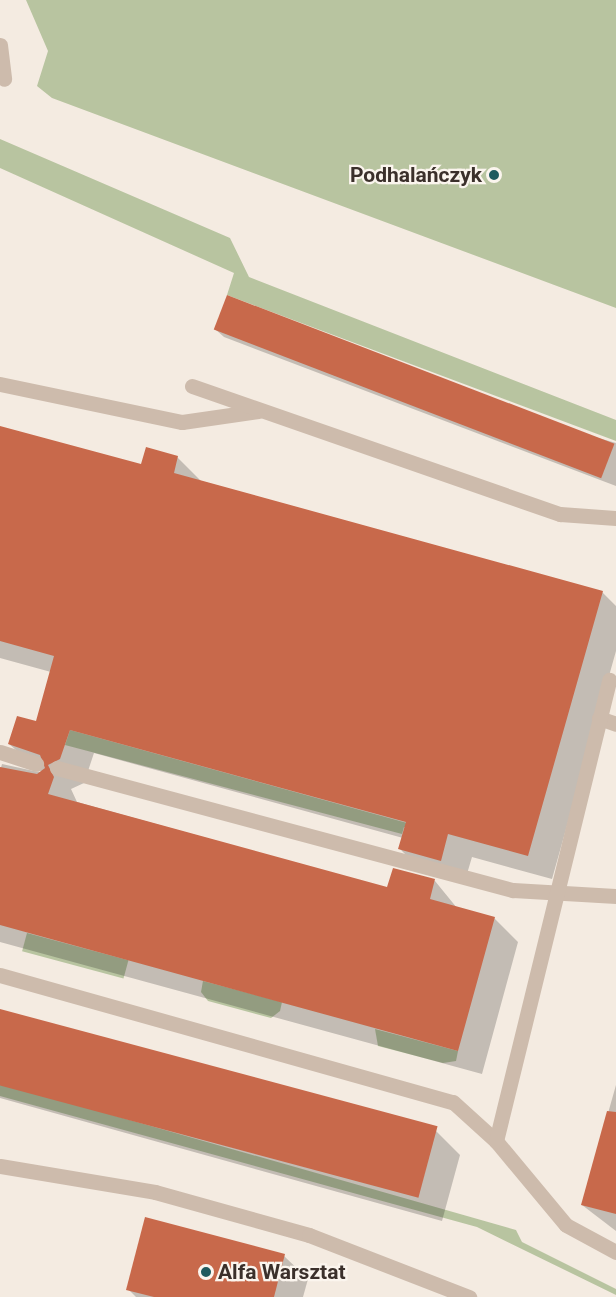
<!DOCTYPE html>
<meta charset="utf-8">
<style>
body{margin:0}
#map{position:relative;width:616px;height:1297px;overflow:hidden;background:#f4ebe1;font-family:Roboto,sans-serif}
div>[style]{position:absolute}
.green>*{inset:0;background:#b8c4a0;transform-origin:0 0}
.shadow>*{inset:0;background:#0003}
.building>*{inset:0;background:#c8694b;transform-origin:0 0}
.service>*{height:15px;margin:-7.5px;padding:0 7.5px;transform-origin:7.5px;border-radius:7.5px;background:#cdbbac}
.dots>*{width:16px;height:16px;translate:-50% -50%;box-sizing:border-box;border:3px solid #fbf5ee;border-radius:50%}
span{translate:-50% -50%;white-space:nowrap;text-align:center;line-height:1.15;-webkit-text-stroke:4.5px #fbf5ee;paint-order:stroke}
.poi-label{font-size:21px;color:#3b302b;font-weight:700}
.right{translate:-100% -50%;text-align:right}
.left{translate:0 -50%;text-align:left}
</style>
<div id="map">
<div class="green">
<i style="clip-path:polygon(26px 0,616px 0,616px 308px,52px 98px,37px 86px,48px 51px)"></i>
<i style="clip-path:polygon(0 139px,230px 238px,249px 277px,616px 420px,616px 441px,227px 295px,234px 273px,0 168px)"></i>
<i style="clip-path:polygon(70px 730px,447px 834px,404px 827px,402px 834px,65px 745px)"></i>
<i style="left:27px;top:933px;width:105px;height:19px;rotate:15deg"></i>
<i style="clip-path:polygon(203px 981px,282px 1002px,280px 1011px,271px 1018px,208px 1001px,201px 992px)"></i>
<i style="clip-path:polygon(375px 1029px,458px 1051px,456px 1061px,443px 1063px,378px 1046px)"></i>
<i style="clip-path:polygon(0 1083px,516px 1230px,522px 1242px,616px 1289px,616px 1295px,477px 1227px,0 1096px)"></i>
</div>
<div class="shadow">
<i style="clip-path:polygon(215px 329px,616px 443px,616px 486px,224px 337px)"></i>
<i style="clip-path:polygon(0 427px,142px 466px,177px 457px,201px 481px,602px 592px,616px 606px,616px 651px,552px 879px,472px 857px,464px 884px,424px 873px,400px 849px,403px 838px,94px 753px,84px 783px,71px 789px,77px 802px,388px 889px,394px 870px,435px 881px,457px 908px,494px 918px,518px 942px,482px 1074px,0 942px,0 771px,2px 764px,43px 773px,9px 744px,37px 723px,51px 672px,0 658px)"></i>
<i style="clip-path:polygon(0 1011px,436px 1131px,460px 1155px,442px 1221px,0 1098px)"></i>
<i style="clip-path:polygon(616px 1085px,616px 1231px,582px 1205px)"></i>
<i style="clip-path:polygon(284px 1256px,308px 1279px,303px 1297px,136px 1297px,128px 1289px)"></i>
</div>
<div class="building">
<i style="left:227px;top:295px;width:415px;height:37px;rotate:21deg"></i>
<i style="clip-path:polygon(0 426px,141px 464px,146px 447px,178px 456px,174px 473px,603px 591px,528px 856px,448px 834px,441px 861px,398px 849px,406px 822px,70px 730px,60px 759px,48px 765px,54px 777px,48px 794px,387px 887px,393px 868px,435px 879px,430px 899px,495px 917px,458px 1051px,0 925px,0 767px,37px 774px,45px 768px,40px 755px,8px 744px,17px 716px,36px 721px,54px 656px,0 641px)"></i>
<i style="left:0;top:1009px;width:453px;height:74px;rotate:15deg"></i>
<i style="clip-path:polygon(607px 1111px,616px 1112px,616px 1214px,581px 1205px)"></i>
<i style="clip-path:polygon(145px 1217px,285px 1254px,274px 1297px,154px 1297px,126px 1290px)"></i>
</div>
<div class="service">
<i style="left:0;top:45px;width:34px;rotate:83deg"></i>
<i style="left:0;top:384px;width:186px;rotate:11.8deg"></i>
<i style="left:182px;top:422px;width:77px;rotate:-8.2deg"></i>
<i style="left:192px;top:386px;width:390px;rotate:19.2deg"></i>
<i style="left:560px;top:514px;width:56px;rotate:4.1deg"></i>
<i style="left:599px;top:718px;width:18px;rotate:19deg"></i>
<i style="left:0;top:752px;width:38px;rotate:18deg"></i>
<i style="left:57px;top:768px;width:472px;rotate:15deg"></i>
<i style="left:513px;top:890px;width:103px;rotate:3.3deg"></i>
<i style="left:0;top:975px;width:470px;rotate:15.7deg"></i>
<i style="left:453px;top:1102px;width:58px;rotate:42.2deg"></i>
<i style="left:496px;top:1141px;width:109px;rotate:50.2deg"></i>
<i style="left:566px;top:1225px;width:57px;rotate:28.4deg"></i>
<i style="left:496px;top:1141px;width:475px;rotate:-76.2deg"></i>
<i style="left:0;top:1166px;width:157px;rotate:9.5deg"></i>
<i style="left:155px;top:1192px;width:160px;rotate:15.6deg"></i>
<i style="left:309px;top:1235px;width:172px;rotate:21.2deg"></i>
</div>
<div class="dots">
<i style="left:494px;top:175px;background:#1f5a5e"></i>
<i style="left:206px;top:1272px;background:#1f5a5e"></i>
</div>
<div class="poi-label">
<span class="right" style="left:482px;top:175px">Podhalańczyk</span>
<span class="left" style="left:218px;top:1272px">Alfa Warsztat</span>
</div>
</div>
